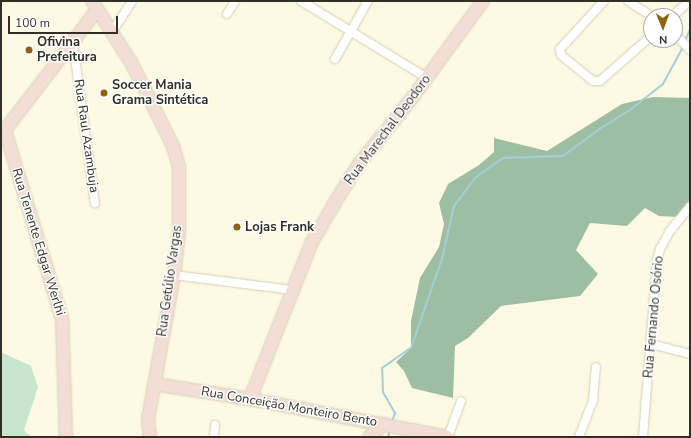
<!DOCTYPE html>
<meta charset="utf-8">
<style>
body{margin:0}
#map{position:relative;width:691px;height:438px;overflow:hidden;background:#fef9e2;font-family:"Nunito Sans",sans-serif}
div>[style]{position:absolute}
.green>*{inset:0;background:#c8e6ce}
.forest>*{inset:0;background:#9ebea4}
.stream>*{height:2px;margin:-1px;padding:0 1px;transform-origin:1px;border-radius:1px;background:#a1d0db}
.roads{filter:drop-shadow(0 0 1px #d3cfb8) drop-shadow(0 0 1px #d3cfb8)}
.street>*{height:8px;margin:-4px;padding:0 4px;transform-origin:4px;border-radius:4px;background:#fff}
.secondary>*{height:12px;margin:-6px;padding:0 6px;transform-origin:6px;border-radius:6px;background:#f2ded5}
.dots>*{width:11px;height:11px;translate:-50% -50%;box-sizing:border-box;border:2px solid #fff;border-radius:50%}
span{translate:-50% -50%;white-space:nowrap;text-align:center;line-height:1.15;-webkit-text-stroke:3px #fff;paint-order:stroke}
.poi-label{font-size:13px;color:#313027;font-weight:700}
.left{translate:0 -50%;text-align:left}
.street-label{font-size:13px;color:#313027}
.frame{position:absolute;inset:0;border:2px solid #313027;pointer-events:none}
.north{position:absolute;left:643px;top:8px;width:40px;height:40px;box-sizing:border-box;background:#fff;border:1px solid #adaca9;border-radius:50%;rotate:179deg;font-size:11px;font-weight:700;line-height:16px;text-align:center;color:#313027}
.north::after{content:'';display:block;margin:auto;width:14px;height:18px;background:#91610e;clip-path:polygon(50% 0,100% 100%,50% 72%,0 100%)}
.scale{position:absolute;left:8px;top:16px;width:110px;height:18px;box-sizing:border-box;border:2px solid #313027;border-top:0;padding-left:5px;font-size:12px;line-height:14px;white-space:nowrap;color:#313027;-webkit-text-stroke:3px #fff;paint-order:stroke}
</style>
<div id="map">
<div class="green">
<i style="clip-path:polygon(1px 352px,31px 366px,38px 387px,24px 430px,31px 437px,1px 437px)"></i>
</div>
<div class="forest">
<i style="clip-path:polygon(653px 97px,690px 98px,690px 201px,678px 217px,659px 216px,645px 208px,627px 226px,590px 223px,576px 250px,598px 274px,580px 296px,501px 306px,468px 338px,455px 346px,453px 398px,412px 388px,404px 371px,396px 362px,411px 348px,411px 321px,420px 278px,439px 247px,444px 224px,439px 203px,448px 184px,479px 165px,494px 152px,494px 138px,547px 151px,622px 104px)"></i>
</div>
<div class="stream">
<i style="left:685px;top:41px;width:13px;rotate:-67deg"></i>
<i style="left:392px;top:421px;width:9px;rotate:-69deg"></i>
<i style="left:395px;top:413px;width:24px;rotate:-120deg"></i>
<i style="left:383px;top:392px;width:24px;rotate:-92deg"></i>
<i style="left:382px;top:368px;width:35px;rotate:-35deg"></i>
<i style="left:411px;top:348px;width:94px;rotate:-70.8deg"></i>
<i style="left:442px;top:259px;width:54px;rotate:-77.2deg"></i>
<i style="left:454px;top:206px;width:36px;rotate:-53deg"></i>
<i style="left:476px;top:177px;width:33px;rotate:-35deg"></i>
<i style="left:503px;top:158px;width:60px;rotate:-1.9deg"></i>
<i style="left:563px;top:156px;width:47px;rotate:-36.4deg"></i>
<i style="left:601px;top:128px;width:34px;rotate:-32deg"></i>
<i style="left:630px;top:110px;width:42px;rotate:-38.2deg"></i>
<i style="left:663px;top:84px;width:42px;rotate:-61.6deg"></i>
<i style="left:388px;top:437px;width:7px;rotate:-74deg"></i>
</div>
<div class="roads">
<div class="street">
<i style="left:301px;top:1px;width:148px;rotate:31.4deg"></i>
<i style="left:604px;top:1px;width:65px;rotate:132.5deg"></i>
<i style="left:560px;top:49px;width:6px;rotate:81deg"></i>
<i style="left:561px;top:55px;width:41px;rotate:39.1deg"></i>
<i style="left:593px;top:81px;width:7px"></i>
<i style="left:600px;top:81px;width:68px;rotate:-41.4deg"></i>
<i style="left:628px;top:1px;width:27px;rotate:33deg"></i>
<i style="left:227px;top:14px;width:15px;rotate:-58deg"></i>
<i style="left:673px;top:16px;width:22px;rotate:-43deg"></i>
<i style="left:112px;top:32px;width:37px;rotate:-57deg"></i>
<i style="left:675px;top:34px;width:22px;rotate:47deg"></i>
<i style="left:73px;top:43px;width:162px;rotate:82.2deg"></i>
<i style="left:335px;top:59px;width:67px;rotate:-60.4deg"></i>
<i style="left:174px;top:275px;width:119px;rotate:7.2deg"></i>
<i style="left:651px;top:344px;width:40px;rotate:14.4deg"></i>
<i style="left:214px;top:437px;width:12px;rotate:-85deg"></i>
<i style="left:448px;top:437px;width:38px;rotate:-70deg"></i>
<i style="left:579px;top:437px;width:40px;rotate:-69deg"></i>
<i style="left:593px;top:400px;width:33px;rotate:-85deg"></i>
<i style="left:643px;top:437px;width:178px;rotate:-85.5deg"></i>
<i style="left:657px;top:260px;width:11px;rotate:-75deg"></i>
<i style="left:660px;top:249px;width:21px;rotate:-61deg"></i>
<i style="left:670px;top:231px;width:32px;rotate:-51deg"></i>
</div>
<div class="secondary">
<i style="left:92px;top:1px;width:75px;rotate:57.6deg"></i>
<i style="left:132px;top:64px;width:92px;rotate:63.4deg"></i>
<i style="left:173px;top:146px;width:22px;rotate:74deg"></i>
<i style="left:179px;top:167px;width:64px;rotate:90deg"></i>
<i style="left:179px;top:231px;width:44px;rotate:96.5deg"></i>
<i style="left:174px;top:275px;width:146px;rotate:100.2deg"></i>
<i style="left:148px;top:419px;width:18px;rotate:84deg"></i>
<i style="left:154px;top:384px;width:97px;rotate:8.9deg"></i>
<i style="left:250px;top:399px;width:201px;rotate:10.9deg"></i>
<i style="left:250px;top:399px;width:169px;rotate:-68.5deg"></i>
<i style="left:312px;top:242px;width:50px;rotate:-59.8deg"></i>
<i style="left:337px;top:199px;width:41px;rotate:-57.8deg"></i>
<i style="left:359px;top:164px;width:85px;rotate:-51.2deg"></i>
<i style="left:412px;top:98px;width:120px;rotate:-53.8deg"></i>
<i style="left:66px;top:437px;width:118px;rotate:-91.9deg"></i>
<i style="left:62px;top:319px;width:197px;rotate:-106.8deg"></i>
<i style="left:5px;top:130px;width:151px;rotate:-52.5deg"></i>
<i style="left:369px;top:437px;width:20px;rotate:-41deg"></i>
</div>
</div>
<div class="dots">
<i style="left:29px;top:50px;background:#91610e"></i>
<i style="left:104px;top:93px;background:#91610e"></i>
<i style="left:237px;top:227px;background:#91610e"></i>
</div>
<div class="poi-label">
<span class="left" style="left:37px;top:50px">Ofivina<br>Prefeitura</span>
<span class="left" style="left:112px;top:93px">Soccer Mania<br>Grama Sintética</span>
<span class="left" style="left:245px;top:227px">Lojas Frank</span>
</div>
<div class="street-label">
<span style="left:388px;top:130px;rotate:-53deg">Rua Marechal Deodoro</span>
<span style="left:86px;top:136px;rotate:82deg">Rua Raul Azambuja</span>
<span style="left:38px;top:242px;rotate:73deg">Rua Tenente Edgar Werlhi</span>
<span style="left:170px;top:281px;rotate:-82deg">Rua Getúlio Vargas</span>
<span style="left:654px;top:317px;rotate:-85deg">Rua Fernando Osório</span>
<span style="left:289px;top:407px;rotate:10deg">Rua Conceição Monteiro Bento</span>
</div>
<div class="frame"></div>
<div class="north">N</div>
<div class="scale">100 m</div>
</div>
